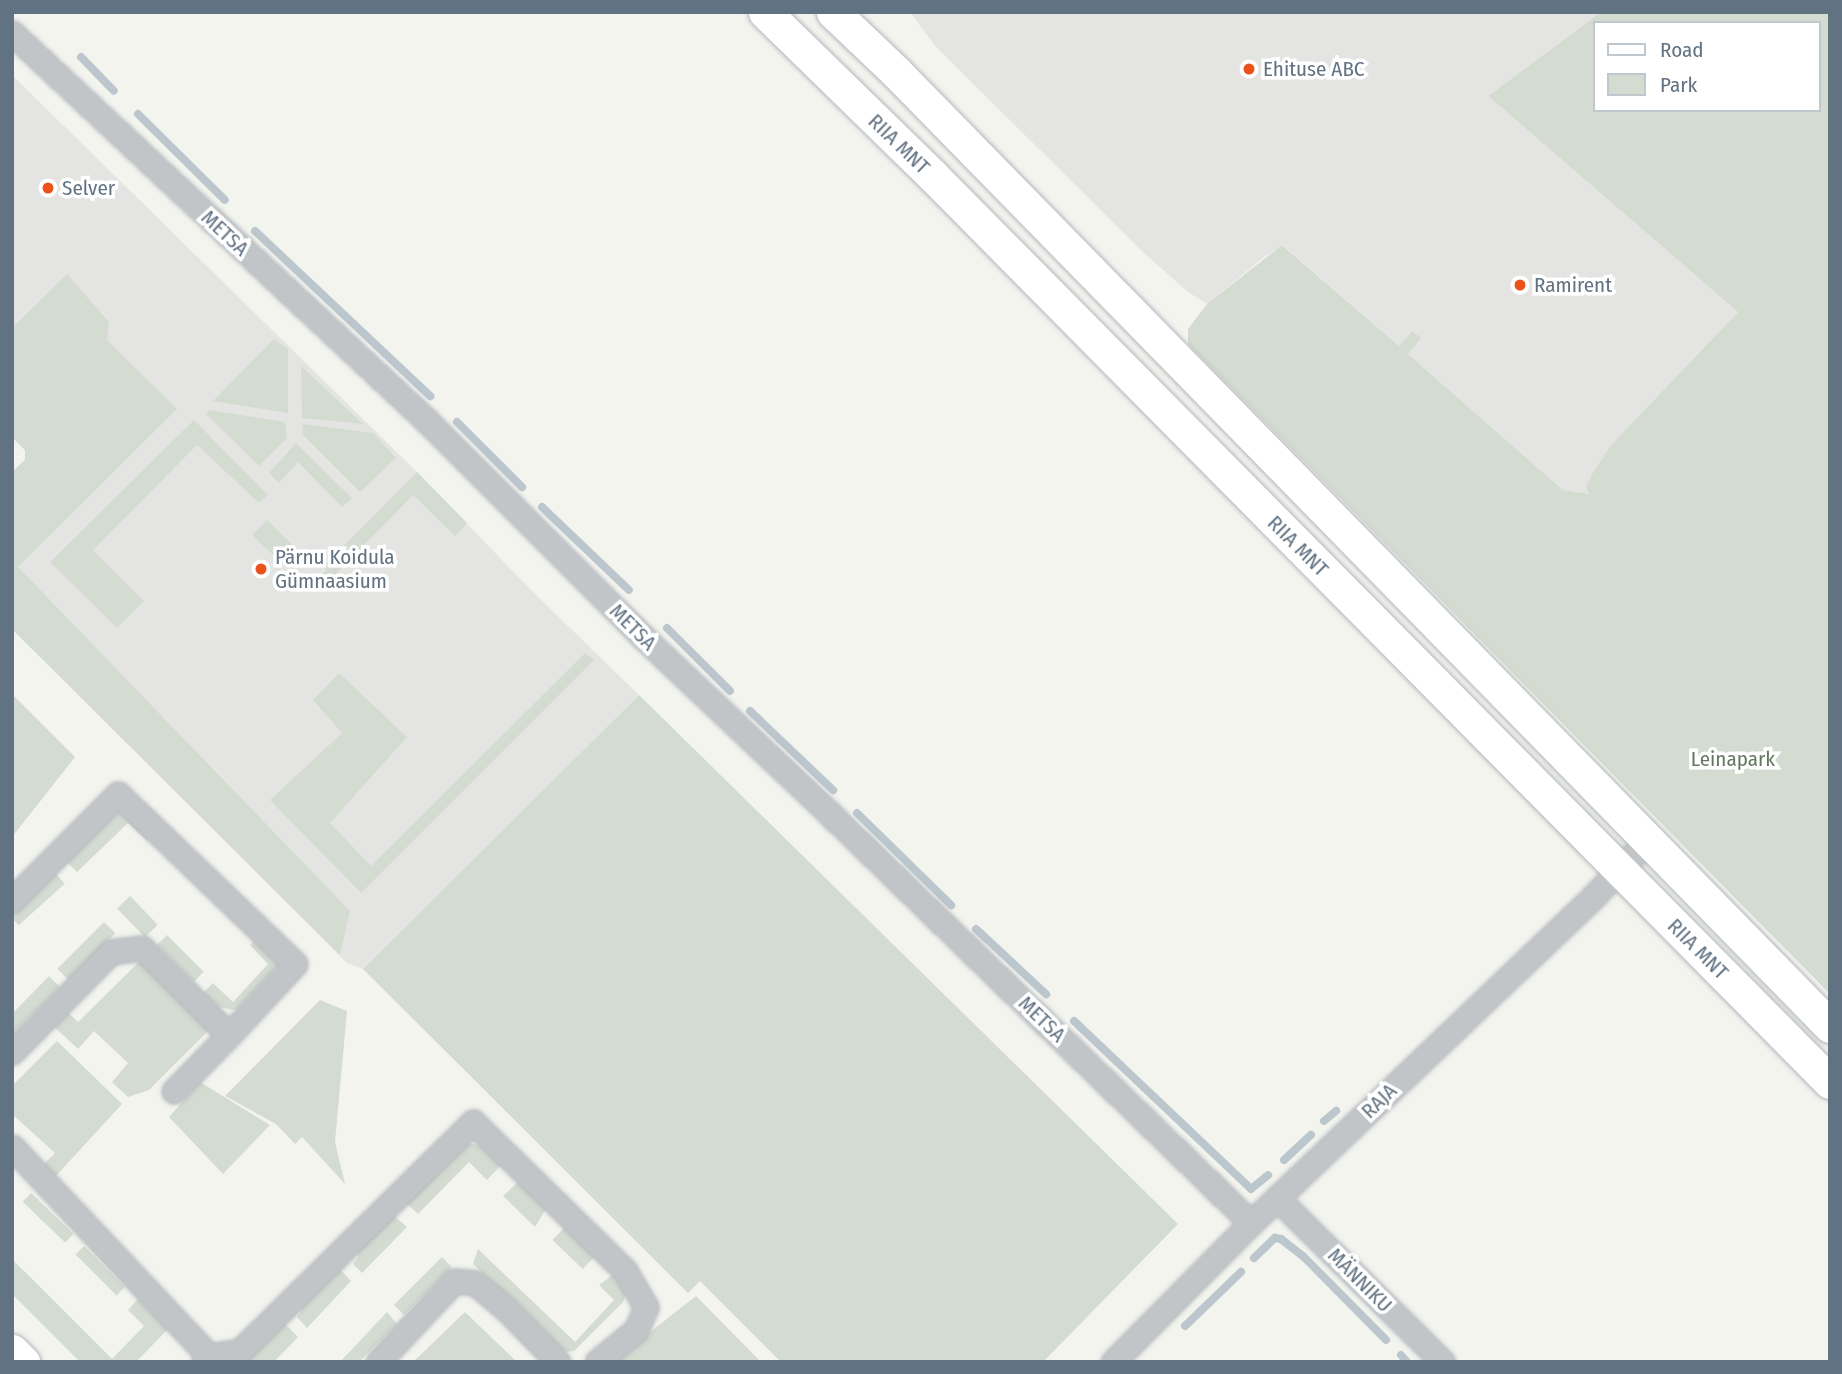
<!DOCTYPE html>
<meta charset="utf-8">
<style>
body{margin:0}
#map{position:relative;width:1842px;height:1374px;overflow:hidden;background:#f4f4ef;font-family:"Fira Sans Condensed",sans-serif}
div>[style]{position:absolute}
.built>*{inset:0;background:#e4e5e3}
.green>*{inset:0;background:#d4dbd0;transform-origin:0 0}
.stream>*{height:8px;margin:-4px;padding:0 4px;transform-origin:4px;border-radius:4px;background:#bbc7cc}
.roads{filter:drop-shadow(0 0 2px #b3b8bd) drop-shadow(0 0 2px #b3b8bd)}
.street>*{height:23px;margin:-11.5px;padding:0 11.5px;transform-origin:11.5px;border-radius:11.5px;background:#c1c5c8}
.secondary>*{height:33px;margin:-16.5px;padding:0 16.5px;transform-origin:16.5px;border-radius:16.5px;background:#fff}
.dots>*{width:19px;height:19px;translate:-50% -50%;box-sizing:border-box;border:4px solid #fff;border-radius:50%}
span{translate:-50% -50%;white-space:nowrap;text-align:center;line-height:1.15;-webkit-text-stroke:7px #fff;paint-order:stroke}
.poi-label{font-size:21px;color:#617282}
.left{translate:0 -50%;text-align:left}
.street-label{font-size:21px;color:#617282}
.park-label{font-size:21px;color:#647960}
.frame{position:absolute;inset:0;border:14px solid #617282;pointer-events:none}
.legend{position:absolute;left:1593px;top:21px;width:228px;height:91px;box-sizing:border-box;background:#fff;border:2px solid #c0c7cd;margin:0;padding:9px 12px;list-style:none;font-size:21px;color:#617282}
.legend li{display:flex;align-items:center;gap:14px;height:35px}
.legend b{width:35px;border:2px solid #c0c7cd}
</style>
<div id="map">
<div class="built">
<i style="clip-path:polygon(910px 12px,1601px 12px,1488px 96px,1738px 312px,1611px 445px,1592px 474px,1586px 487px,1589px 494px,1563px 490px,1408px 354px,1420px 338px,1412px 331px,1399px 346px,1283px 245px,1264px 257px,1207px 304px,1188px 292px,1145px 254px,936px 47px)"></i>
<i style="clip-path:polygon(12px 75px,417px 472px,532px 591px,639px 695px,363px 969px,347px 963px,12px 629px,12px 472px,25px 460px,25px 450px,12px 437px)"></i>
</div>
<div class="green">
<i style="clip-path:polygon(evenodd,1601px 12px,1830px 12px,1830px 994px,1188px 344px,1188px 329px,1207px 304px,1282px 245px,1399px 346px,1412px 331px,1421px 338px,1408px 354px,1563px 490px,1589px 494px,1586px 487px,1592px 474px,1611px 445px,1738px 312px,1488px 96px,1601px 12px,1595px 23px,1819px 23px,1819px 110px,1595px 110px,1595px 23px)"></i>
<i style="clip-path:polygon(67px 274px,109px 322px,107px 340px,177px 409px,18px 567px,350px 911px,340px 955px,12px 629px,12px 472px,25px 460px,25px 450px,12px 437px,12px 328px)"></i>
<i style="clip-path:polygon(274px 339px,288px 349px,288px 413px,213px 401px)"></i>
<i style="clip-path:polygon(301px 366px,363px 424px,302px 418px)"></i>
<i style="clip-path:polygon(209px 410px,285px 422px,287px 438px,259px 466px,206px 414px)"></i>
<i style="clip-path:polygon(194px 420px,268px 495px,259px 503px,197px 445px,93px 550px,144px 601px,117px 628px,50px 562px)"></i>
<i style="clip-path:polygon(303px 424px,373px 433px,396px 458px,360px 492px,302px 434px)"></i>
<i style="clip-path:polygon(296px 443px,352px 498px,342px 507px,298px 462px,279px 483px,269px 473px)"></i>
<i style="clip-path:polygon(417px 472px,467px 523px,455px 536px,413px 495px,318px 592px,312px 585px,326px 570px,324px 566px)"></i>
<i style="left:267px;top:520px;width:45px;height:21px;rotate:44deg"></i>
<i style="clip-path:polygon(585px 653px,594px 660px,361px 893px,270px 800px,342px 733px,313px 700px,339px 673px,407px 737px,330px 823px,371px 866px)"></i>
<i style="clip-path:polygon(12px 694px,75px 757px,12px 837px)"></i>
<i style="clip-path:polygon(639px 695px,1178px 1224px,1043px 1362px,781px 1362px,700px 1281px,688px 1293px,363px 969px)"></i>
<i style="clip-path:polygon(127px 813px,151px 836px,147px 841px,128px 823px,77px 872px,67px 862px,114px 814px)"></i>
<i style="left:56px;top:874px;width:13px;height:62px;rotate:48deg"></i>
<i style="left:130px;top:896px;width:40px;height:18px;rotate:46deg"></i>
<i style="left:104px;top:922px;width:16px;height:66px;rotate:45deg"></i>
<i style="left:167px;top:935px;width:52px;height:14px;rotate:45deg"></i>
<i style="clip-path:polygon(255px 940px,279px 964px,238px 1008px,233px 1010px,219px 1007px,203px 993px,213px 983px,233px 1002px,268px 964px,250px 945px)"></i>
<i style="clip-path:polygon(143px 958px,213px 1026px,149px 1090px,128px 1097px,112px 1082px,128px 1063px,94px 1031px,78px 1049px,48px 1021px,62px 1007px,78px 1022px)"></i>
<i style="clip-path:polygon(49px 976px,60px 987px,13px 1033px,12px 1014px)"></i>
<i style="clip-path:polygon(320px 1000px,347px 1011px,335px 1142px,345px 1184px,302px 1137px,295px 1144px,276px 1124px,225px 1096px)"></i>
<i style="clip-path:polygon(57px 1041px,122px 1104px,56px 1176px,44px 1164px,55px 1153px,12px 1114px,12px 1086px)"></i>
<i style="clip-path:polygon(200px 1082px,270px 1125px,223px 1174px,169px 1117px)"></i>
<i style="clip-path:polygon(461px 1142px,480px 1145px,503px 1163px,487px 1180px,469px 1162px,418px 1214px,406px 1203px)"></i>
<i style="clip-path:polygon(520px 1180px,547px 1207px,535px 1227px,503px 1196px)"></i>
<i style="left:31px;top:1193px;width:59px;height:12px;rotate:44deg"></i>
<i style="clip-path:polygon(391px 1213px,407px 1227px,362px 1273px,353px 1264px,358px 1257px,358px 1247px)"></i>
<i style="left:565px;top:1227px;width:42px;height:18px;rotate:44deg"></i>
<i style="left:84px;top:1246px;width:58px;height:12px;rotate:45deg"></i>
<i style="clip-path:polygon(478px 1249px,575px 1342px,614px 1300px,599px 1285px,614px 1274px,626px 1294px,623px 1302px,574px 1351px,567px 1352px,559px 1349px,473px 1264px)"></i>
<i style="left:442px;top:1257px;width:14px;height:68px;rotate:45deg"></i>
<i style="clip-path:polygon(12px 1259px,112px 1359px,144px 1326px,128px 1310px,138px 1299px,168px 1329px,136px 1362px,80px 1362px,12px 1294px)"></i>
<i style="clip-path:polygon(337px 1266px,351px 1281px,307px 1328px,297px 1317px,301px 1311px,301px 1302px)"></i>
<i style="clip-path:polygon(696px 1296px,761px 1362px,612px 1362px)"></i>
<i style="clip-path:polygon(387px 1312px,397px 1324px,359px 1362px,340px 1362px)"></i>
<i style="clip-path:polygon(465px 1312px,517px 1362px,413px 1362px)"></i>
<i style="clip-path:polygon(283px 1322px,298px 1337px,274px 1362px,248px 1362px,247px 1357px)"></i>
</div>
<div class="stream">
<i style="left:81px;top:57px;width:47px;rotate:45.9deg"></i>
<i style="left:138px;top:114px;width:122px;rotate:44.7deg"></i>
<i style="left:255px;top:231px;width:241px;rotate:43.3deg"></i>
<i style="left:457px;top:422px;width:92px;rotate:45deg"></i>
<i style="left:542px;top:507px;width:120px;rotate:43.7deg"></i>
<i style="left:667px;top:628px;width:89px;rotate:45deg"></i>
<i style="left:750px;top:711px;width:115px;rotate:43.6deg"></i>
<i style="left:857px;top:813px;width:132px;rotate:44.4deg"></i>
<i style="left:976px;top:929px;width:96px;rotate:42.9deg"></i>
<i style="left:1074px;top:1021px;width:244px;rotate:43.5deg"></i>
<i style="left:1251px;top:1189px;width:22px;rotate:-39deg"></i>
<i style="left:1324px;top:1121px;width:16px;rotate:-40deg"></i>
<i style="left:1284px;top:1160px;width:37px;rotate:-43deg"></i>
<i style="left:1254px;top:1258px;width:29px;rotate:-44deg"></i>
<i style="left:1275px;top:1238px;width:6px;rotate:9deg"></i>
<i style="left:1281px;top:1239px;width:28px;rotate:38deg"></i>
<i style="left:1303px;top:1256px;width:118px;rotate:45.3deg"></i>
<i style="left:1185px;top:1326px;width:78px;rotate:-44deg"></i>
<i style="left:1401px;top:1355px;width:9px;rotate:49deg"></i>
</div>
<div class="roads">
<div class="street">
<i style="left:12px;top:33px;width:568px;rotate:43.07deg"></i>
<i style="left:427px;top:421px;width:305px;rotate:45deg"></i>
<i style="left:643px;top:637px;width:257px;rotate:43.4deg"></i>
<i style="left:830px;top:814px;width:587px;rotate:44.17deg"></i>
<i style="left:12px;top:900px;width:150px;rotate:-45deg"></i>
<i style="left:118px;top:794px;width:245px;rotate:43.8deg"></i>
<i style="left:295px;top:964px;width:97px;rotate:132.9deg"></i>
<i style="left:229px;top:1035px;width:123px;rotate:-135deg"></i>
<i style="left:142px;top:948px;width:31px;rotate:173deg"></i>
<i style="left:111px;top:952px;width:141px;rotate:134.7deg"></i>
<i style="left:174px;top:1091px;width:78px;rotate:-45.5deg"></i>
<i style="left:12px;top:1147px;width:287px;rotate:46.7deg"></i>
<i style="left:1277px;top:1198px;width:233px;rotate:44.7deg"></i>
<i style="left:204px;top:1362px;width:8px;rotate:-50deg"></i>
<i style="left:209px;top:1356px;width:31px;rotate:-9deg"></i>
<i style="left:240px;top:1351px;width:327px;rotate:-44.5deg"></i>
<i style="left:473px;top:1122px;width:213px;rotate:44.4deg"></i>
<i style="left:625px;top:1271px;width:42px;rotate:59.7deg"></i>
<i style="left:646px;top:1307px;width:25px;rotate:113deg"></i>
<i style="left:636px;top:1330px;width:50px;rotate:140.6deg"></i>
<i style="left:378px;top:1362px;width:111px;rotate:-46.8deg"></i>
<i style="left:454px;top:1281px;width:21px;rotate:5deg"></i>
<i style="left:475px;top:1283px;width:40px;rotate:40deg"></i>
<i style="left:506px;top:1309px;width:74px;rotate:45.5deg"></i>
<i style="left:1113px;top:1362px;width:196px;rotate:-45.2deg"></i>
<i style="left:1251px;top:1223px;width:474px;rotate:-43.6deg"></i>
<i style="left:1594px;top:896px;width:75px;rotate:-46.1deg"></i>
</div>
<div class="secondary">
<i style="left:765px;top:12px;width:235px;rotate:44.3deg"></i>
<i style="left:933px;top:176px;width:1275px;rotate:45.29deg"></i>
<i style="left:833px;top:12px;width:87px;rotate:43.6deg"></i>
<i style="left:896px;top:72px;width:1335px;rotate:45.61deg"></i>
<i style="left:12px;top:1351px;width:16px;rotate:45deg"></i>
</div>
</div>
<div class="dots">
<i style="left:1249px;top:69px;background:#ea5219"></i>
<i style="left:48px;top:188px;background:#ea5219"></i>
<i style="left:1520px;top:285px;background:#ea5219"></i>
<i style="left:261px;top:569px;background:#ea5219"></i>
</div>
<div class="poi-label">
<span class="left" style="left:1263px;top:69px">Ehituse ABC</span>
<span class="left" style="left:62px;top:188px">Selver</span>
<span class="left" style="left:1534px;top:285px">Ramirent</span>
<span class="left" style="left:275px;top:569px">Pärnu Koidula<br>Gümnaasium</span>
</div>
<div class="street-label">
<span style="left:899px;top:144px;rotate:44deg">RIIA MNT</span>
<span style="left:225px;top:233px;rotate:43deg">METSA</span>
<span style="left:1298px;top:546px;rotate:45deg">RIIA MNT</span>
<span style="left:633px;top:627px;rotate:45deg">METSA</span>
<span style="left:1698px;top:949px;rotate:45deg">RIIA MNT</span>
<span style="left:1042px;top:1019px;rotate:44deg">METSA</span>
<span style="left:1379px;top:1101px;rotate:-44deg">RAJA</span>
<span style="left:1360px;top:1280px;rotate:45deg">MÄNNIKU</span>
</div>
<div class="park-label">
<span style="left:1733px;top:759px">Leinapark</span>
</div>
<div class="frame"></div>
<ul class="legend">
<li><b style="height:9px;background:#fff"></b>Road</li>
<li><b style="height:19px;background:#d4dbd0"></b>Park</li>
</ul>
</div>
